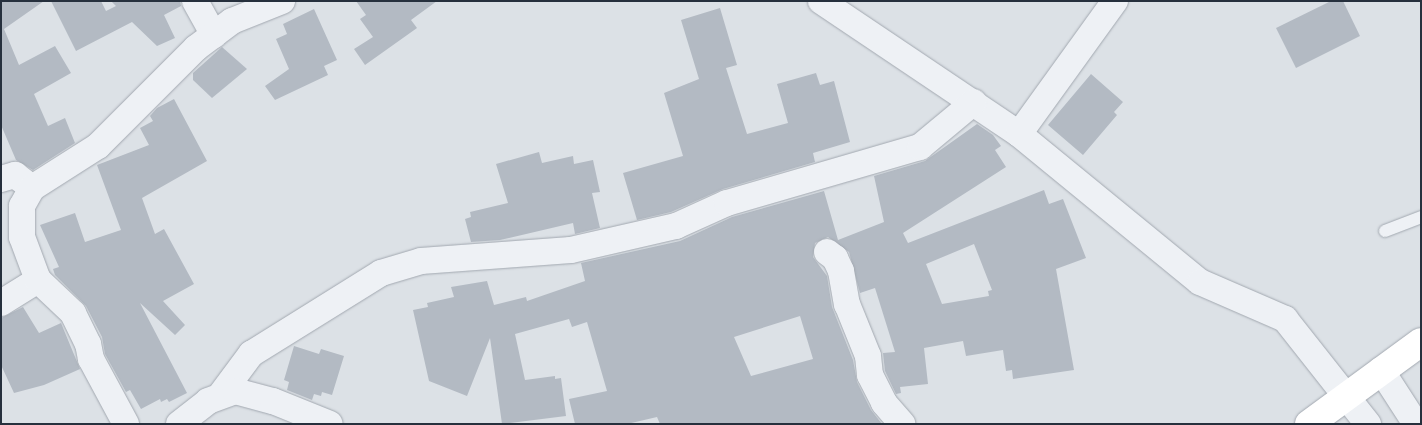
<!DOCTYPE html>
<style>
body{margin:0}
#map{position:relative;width:1422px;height:425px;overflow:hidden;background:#dce1e6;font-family:"Archivo Narrow",sans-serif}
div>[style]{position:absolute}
.building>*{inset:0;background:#b3bac3}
.roads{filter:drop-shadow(0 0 1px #a2a8b0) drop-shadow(0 0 1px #a2a8b0)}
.lane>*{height:12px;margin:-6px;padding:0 6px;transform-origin:6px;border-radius:6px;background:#eef1f5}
.street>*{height:26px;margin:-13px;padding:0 13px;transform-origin:13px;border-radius:13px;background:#eef1f5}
.secondary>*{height:28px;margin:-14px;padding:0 14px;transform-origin:14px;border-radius:14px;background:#fff}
span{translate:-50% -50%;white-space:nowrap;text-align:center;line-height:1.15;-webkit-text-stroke:4px #ebf0f4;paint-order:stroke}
.frame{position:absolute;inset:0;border:2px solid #26303d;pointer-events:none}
</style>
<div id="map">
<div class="building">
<i style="clip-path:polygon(1px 1px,44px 1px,4px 29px,19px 65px,55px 46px,71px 73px,34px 94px,48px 126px,65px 118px,75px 143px,33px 170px,16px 160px,1px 125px)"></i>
<i style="clip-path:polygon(51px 1px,101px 1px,106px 11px,116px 6px,111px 1px,180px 1px,181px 6px,164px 15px,175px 38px,157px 46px,132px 22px,76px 51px)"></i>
<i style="clip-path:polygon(356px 1px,437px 1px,411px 20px,417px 28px,365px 65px,354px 49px,373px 37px,360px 19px,366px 15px)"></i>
<i style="clip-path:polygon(1331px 1px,1343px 1px,1360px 36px,1296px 68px,1276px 28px)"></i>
<i style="clip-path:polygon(720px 8px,737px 65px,726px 68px,747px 134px,788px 123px,777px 84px,816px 73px,820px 85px,834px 81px,850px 142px,813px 153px,815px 162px,723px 189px,671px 212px,637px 220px,623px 173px,683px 156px,664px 93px,699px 79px,681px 20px)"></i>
<i style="clip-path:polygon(314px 9px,337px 60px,324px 66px,328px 75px,275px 100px,265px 86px,289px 69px,276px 39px,287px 34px,283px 24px)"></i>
<i style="clip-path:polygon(222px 47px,247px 69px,212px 98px,193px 80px,193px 73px)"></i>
<i style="clip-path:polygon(1091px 74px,1123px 102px,1114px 112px,1117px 115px,1083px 155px,1048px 125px)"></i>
<i style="clip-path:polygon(174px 99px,207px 161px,142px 198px,155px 234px,164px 229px,194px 284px,163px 301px,185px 325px,175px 335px,140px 303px,187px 393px,169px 402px,167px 399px,161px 402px,160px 399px,141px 409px,130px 390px,126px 392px,105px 354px,102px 337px,86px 306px,55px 275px,53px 269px,59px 267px,40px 225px,75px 213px,85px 242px,121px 230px,97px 165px,149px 145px,140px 128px,153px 121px,150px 116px,157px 108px)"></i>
<i style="clip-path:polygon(evenodd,977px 124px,993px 135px,1001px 146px,995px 150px,1006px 167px,903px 233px,908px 243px,1044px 190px,1049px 204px,1063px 199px,1086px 258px,1056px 269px,1074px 370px,1013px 379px,1012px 370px,1006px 371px,1003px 350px,966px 356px,963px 341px,924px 348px,928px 384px,900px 387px,901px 393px,896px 394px,885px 371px,883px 353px,895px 352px,875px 288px,860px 293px,849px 252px,828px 237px,815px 243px,813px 257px,827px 276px,832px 307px,853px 360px,857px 382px,871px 410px,882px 424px,660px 424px,657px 417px,627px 424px,575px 424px,569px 399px,607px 391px,587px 322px,572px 327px,569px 319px,515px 334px,525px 380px,555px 376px,555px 379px,561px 378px,566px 416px,502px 424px,490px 338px,467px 396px,429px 381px,413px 310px,428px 307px,427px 303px,454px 297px,451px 287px,487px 281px,494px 305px,526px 297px,527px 301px,585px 281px,581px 263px,680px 241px,732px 217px,824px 191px,838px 240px,884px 222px,874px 176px,925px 161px,977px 124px,974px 244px,992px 290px,988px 291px,989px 296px,942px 304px,926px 264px,974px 244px,977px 124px,800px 316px,813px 359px,751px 376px,734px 337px,800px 316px)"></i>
<i style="clip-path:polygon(539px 152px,542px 163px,573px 156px,574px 164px,593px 160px,600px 192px,592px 193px,600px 228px,575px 234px,573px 223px,500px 240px,471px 242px,465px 219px,471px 217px,470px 212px,508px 203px,496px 164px)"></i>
<i style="clip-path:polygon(23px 307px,39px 333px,61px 323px,80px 369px,44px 385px,14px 393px,1px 365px,1px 318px)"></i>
<i style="clip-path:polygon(294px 346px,319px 354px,321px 349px,344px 356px,332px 395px,322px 392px,321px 396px,314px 394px,312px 400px,287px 390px,289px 382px,284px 380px)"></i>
</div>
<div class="roads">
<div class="lane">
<i style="left:1385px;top:231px;width:39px;rotate:-21deg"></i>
</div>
<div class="street">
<i style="left:195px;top:1px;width:39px;rotate:61deg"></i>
<i style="left:821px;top:1px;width:239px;rotate:33.9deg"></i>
<i style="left:1019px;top:134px;width:234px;rotate:39.3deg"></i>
<i style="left:1200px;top:282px;width:93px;rotate:23.5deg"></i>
<i style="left:1285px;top:319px;width:134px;rotate:51.7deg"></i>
<i style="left:1019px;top:134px;width:164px;rotate:-54.2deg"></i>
<i style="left:1px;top:179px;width:15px;rotate:-16deg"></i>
<i style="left:15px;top:175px;width:21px;rotate:37deg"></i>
<i style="left:827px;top:252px;width:10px;rotate:37deg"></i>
<i style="left:835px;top:258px;width:14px;rotate:65deg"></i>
<i style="left:841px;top:271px;width:34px;rotate:80deg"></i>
<i style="left:847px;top:304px;width:56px;rotate:68deg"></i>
<i style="left:868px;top:356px;width:19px;rotate:84deg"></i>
<i style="left:870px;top:375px;width:31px;rotate:63deg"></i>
<i style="left:884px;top:403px;width:28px;rotate:49deg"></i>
<i style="left:1px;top:303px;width:44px;rotate:-31.9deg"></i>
<i style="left:1381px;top:370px;width:64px;rotate:57.1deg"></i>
<i style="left:222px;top:393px;width:49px;rotate:-53.4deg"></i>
<i style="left:251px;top:354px;width:153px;rotate:-31.9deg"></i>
<i style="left:381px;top:273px;width:42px;rotate:-16.7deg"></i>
<i style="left:421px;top:261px;width:150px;rotate:-4.2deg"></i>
<i style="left:571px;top:250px;width:108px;rotate:-12.9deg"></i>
<i style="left:676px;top:226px;width:56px;rotate:-24.3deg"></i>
<i style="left:727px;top:203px;width:201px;rotate:-16.2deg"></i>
<i style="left:920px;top:147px;width:70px;rotate:-39.8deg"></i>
<i style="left:126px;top:424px;width:74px;rotate:-118.3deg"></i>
<i style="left:91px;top:359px;width:15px;rotate:-101deg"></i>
<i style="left:88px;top:344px;width:34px;rotate:-116deg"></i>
<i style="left:73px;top:313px;width:48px;rotate:-136.7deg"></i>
<i style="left:38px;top:280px;width:46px;rotate:-110.4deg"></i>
<i style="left:22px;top:237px;width:31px;rotate:-90deg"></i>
<i style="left:22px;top:206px;width:21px;rotate:-61deg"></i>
<i style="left:32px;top:188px;width:78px;rotate:-32.5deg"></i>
<i style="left:98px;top:146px;width:139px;rotate:-45deg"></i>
<i style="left:196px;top:48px;width:45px;rotate:-36.9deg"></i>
<i style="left:232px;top:21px;width:54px;rotate:-21.8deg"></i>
<i style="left:179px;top:424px;width:37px;rotate:-38deg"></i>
<i style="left:208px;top:401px;width:29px;rotate:-20deg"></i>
<i style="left:235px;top:391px;width:39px;rotate:15deg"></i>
<i style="left:273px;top:401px;width:61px;rotate:22deg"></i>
</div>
<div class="secondary">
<i style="left:1309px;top:424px;width:139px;rotate:-36.2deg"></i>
</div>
</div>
<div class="frame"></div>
</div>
